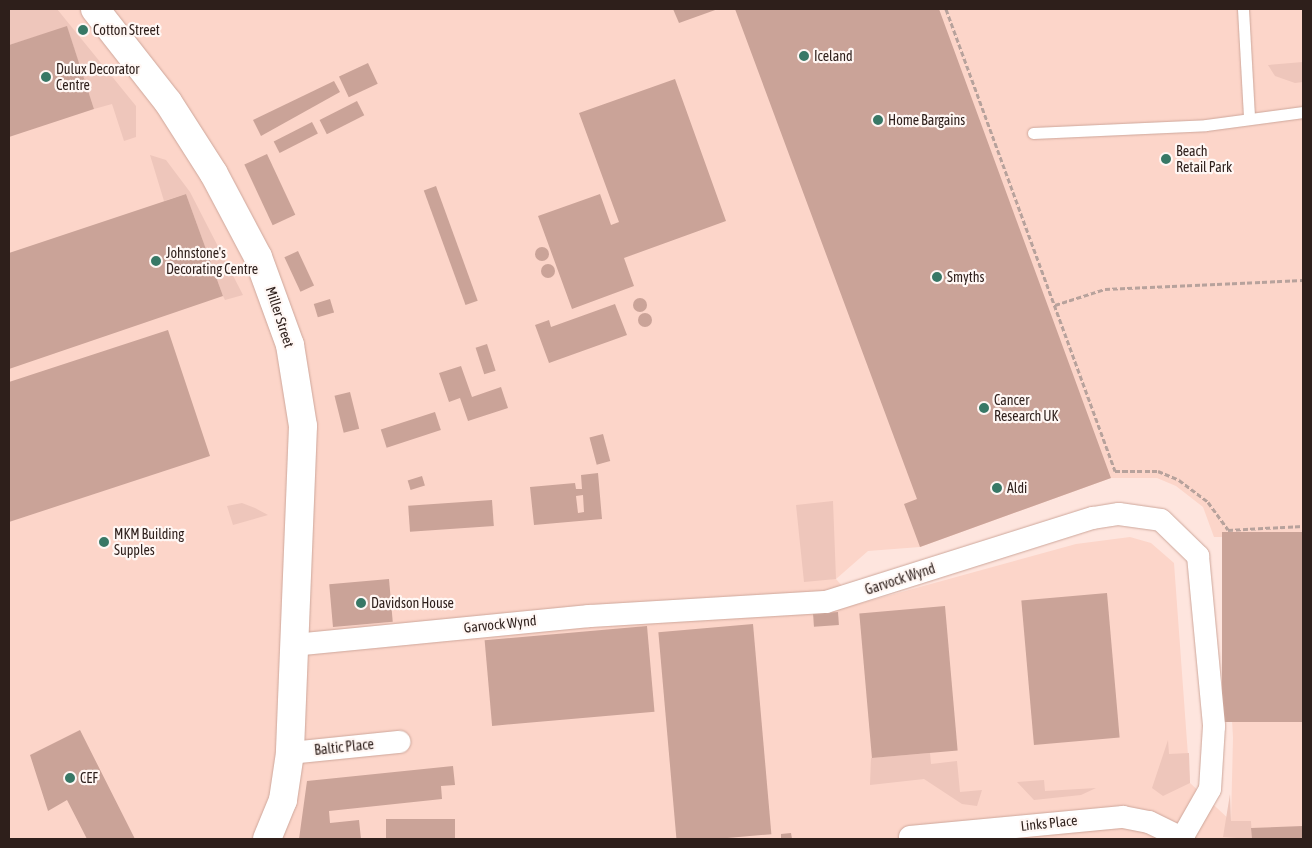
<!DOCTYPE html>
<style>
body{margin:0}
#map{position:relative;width:1312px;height:848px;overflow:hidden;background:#fee5de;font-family:"Asap Condensed",sans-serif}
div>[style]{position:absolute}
.built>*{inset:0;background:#fcd5c9}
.green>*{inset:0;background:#eec6bb}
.building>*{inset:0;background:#caa398;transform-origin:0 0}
.round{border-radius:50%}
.path>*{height:3px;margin-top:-1.5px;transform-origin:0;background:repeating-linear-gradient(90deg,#b7a29c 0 5px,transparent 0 7.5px)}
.roads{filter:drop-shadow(0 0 1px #cea79b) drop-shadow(0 0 1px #cea79b)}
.service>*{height:11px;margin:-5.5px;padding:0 5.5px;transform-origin:5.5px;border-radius:5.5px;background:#fff}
.minor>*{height:22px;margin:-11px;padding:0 11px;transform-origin:11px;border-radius:11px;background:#fff}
.tertiary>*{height:28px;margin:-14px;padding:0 14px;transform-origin:14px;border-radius:14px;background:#fff}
.dots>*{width:14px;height:14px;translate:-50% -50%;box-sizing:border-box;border:2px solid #fff7f4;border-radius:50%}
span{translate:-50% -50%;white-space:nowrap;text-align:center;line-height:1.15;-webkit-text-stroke:4.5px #fff7f4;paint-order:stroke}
.poi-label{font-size:14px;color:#2e1f1b}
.left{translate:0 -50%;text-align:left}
.street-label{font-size:14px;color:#2e1f1b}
.frame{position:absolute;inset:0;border:10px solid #2e1f1b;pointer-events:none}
</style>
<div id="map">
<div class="built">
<i style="clip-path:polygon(evenodd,9px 9px,1303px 9px,1303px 839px,9px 839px,9px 9px,1111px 478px,1157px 478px,1176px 486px,1203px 507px,1214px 537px,1222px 537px,1233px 738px,1231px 821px,1190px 783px,1174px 563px,1151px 543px,1130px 537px,1076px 544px,858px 604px,836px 579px,868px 551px,920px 547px,1111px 478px)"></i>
</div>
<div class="green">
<i style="clip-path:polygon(9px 9px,57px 9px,136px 106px,136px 137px,124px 141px,112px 104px,94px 109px,67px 27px,9px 45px)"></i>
<i style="clip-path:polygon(1303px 62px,1303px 82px,1295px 83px,1275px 76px,1268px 65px)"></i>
<i style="clip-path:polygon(150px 155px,166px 160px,190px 192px,243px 295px,225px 300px,223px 296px,186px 194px,164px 201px)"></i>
<i style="clip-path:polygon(833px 501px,836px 579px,804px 582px,796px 505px)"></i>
<i style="clip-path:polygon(242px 503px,255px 508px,268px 515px,233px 525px,227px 506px)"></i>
<i style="clip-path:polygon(1168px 740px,1169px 754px,1189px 753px,1190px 783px,1163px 796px,1152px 788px)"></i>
<i style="clip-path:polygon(930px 753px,931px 764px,957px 761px,960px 792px,982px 790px,977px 806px,962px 804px,924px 779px,870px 785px,871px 758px)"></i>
<i style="clip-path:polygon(1044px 780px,1045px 791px,1096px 788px,1081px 795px,1034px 800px,1017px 782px)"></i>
<i style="clip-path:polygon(1230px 794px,1231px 821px,1251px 821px,1252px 839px,1223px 837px)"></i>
</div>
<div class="building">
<i style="clip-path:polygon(673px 9px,718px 9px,679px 23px)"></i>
<i style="clip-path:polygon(735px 9px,939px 9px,1111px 478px,920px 547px,904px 504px,917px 499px)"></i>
<i style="clip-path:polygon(67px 26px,94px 109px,9px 137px,9px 45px)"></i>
<i style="left:368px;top:63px;width:23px;height:32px;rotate:65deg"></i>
<i style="clip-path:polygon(675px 79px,726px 221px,624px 258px,634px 286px,572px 309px,538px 216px,600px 194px,611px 225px,619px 222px,579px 113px)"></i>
<i style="clip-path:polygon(334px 81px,340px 92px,261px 136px,253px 120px)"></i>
<i style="left:357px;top:101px;width:16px;height:42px;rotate:63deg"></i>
<i style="left:312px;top:122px;width:13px;height:43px;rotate:63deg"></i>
<i style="left:267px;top:154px;width:67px;height:25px;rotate:65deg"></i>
<i style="left:436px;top:186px;width:122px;height:13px;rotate:70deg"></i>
<i style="clip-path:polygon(186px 194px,223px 296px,9px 369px,9px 253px)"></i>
<i class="round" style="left:535px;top:247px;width:14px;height:14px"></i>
<i style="left:298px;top:251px;width:38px;height:15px;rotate:65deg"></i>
<i class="round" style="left:541px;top:264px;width:14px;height:14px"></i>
<i class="round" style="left:633px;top:298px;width:14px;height:14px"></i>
<i style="left:330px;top:299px;width:14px;height:17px;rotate:73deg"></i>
<i style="clip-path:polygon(615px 304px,627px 335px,549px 363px,535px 325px,549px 320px,551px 327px)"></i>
<i class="round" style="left:638px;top:313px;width:14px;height:14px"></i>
<i style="clip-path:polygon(168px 330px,210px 456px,9px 522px,9px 382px)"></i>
<i style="left:487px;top:344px;width:28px;height:12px;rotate:72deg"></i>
<i style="clip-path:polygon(461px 366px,472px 397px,501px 387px,508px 408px,468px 421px,460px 398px,449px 402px,439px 373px)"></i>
<i style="left:350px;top:392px;width:38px;height:16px;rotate:76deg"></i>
<i style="left:435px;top:412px;width:19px;height:57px;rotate:72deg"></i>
<i style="left:603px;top:434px;width:28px;height:14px;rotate:75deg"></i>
<i style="clip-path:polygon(evenodd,598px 473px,602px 519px,534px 525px,530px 487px,575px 483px,576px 489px,582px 489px,581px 475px,598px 473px,583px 495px,584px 512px,578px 513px,576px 496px,583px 495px)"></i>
<i style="left:422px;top:476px;width:10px;height:15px;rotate:73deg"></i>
<i style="left:492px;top:500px;width:26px;height:84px;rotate:86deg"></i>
<i style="left:1303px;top:532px;width:190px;height:81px;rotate:90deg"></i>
<i style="left:389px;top:579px;width:43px;height:60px;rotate:85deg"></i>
<i style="left:1107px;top:593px;width:145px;height:86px;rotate:85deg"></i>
<i style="left:945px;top:606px;width:145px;height:86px;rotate:85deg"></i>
<i style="left:838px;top:612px;width:13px;height:25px;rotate:86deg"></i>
<i style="left:753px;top:624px;width:211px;height:95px;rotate:85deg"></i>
<i style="left:647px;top:626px;width:86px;height:163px;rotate:85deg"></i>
<i style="clip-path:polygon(80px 730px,135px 839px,87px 839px,67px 800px,48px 811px,30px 755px)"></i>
<i style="clip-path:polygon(453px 766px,455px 785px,441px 786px,442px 799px,329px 811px,330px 823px,359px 820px,361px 839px,299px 839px,307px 781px)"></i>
<i style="left:386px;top:819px;width:69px;height:20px"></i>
<i style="clip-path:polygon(1303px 826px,1303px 839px,1252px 839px,1251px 828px)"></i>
<i style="clip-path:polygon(791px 833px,792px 839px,781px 839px,781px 834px)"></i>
</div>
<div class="path">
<i style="left:946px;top:9px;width:492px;rotate:69.9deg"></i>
<i style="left:1115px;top:471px;width:43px"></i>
<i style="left:1158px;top:471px;width:23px;rotate:23deg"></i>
<i style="left:1179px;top:480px;width:36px;rotate:37deg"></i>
<i style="left:1208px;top:502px;width:34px;rotate:54deg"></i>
<i style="left:1228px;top:530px;width:75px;rotate:-3.1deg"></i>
<i style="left:1055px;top:305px;width:52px;rotate:-17.7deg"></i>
<i style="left:1105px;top:289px;width:198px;rotate:-2.6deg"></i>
</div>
<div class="roads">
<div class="service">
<i style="left:1243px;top:9px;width:109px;rotate:86.8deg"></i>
<i style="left:1033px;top:133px;width:173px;rotate:-2.6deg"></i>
<i style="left:1206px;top:125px;width:98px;rotate:-7.6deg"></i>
</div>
<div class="minor">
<i style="left:293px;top:645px;width:297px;rotate:-5.6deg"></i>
<i style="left:589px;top:616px;width:237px;rotate:-3.4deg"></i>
<i style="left:826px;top:602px;width:280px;rotate:-17.5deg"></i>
<i style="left:1093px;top:518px;width:26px;rotate:-9deg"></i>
<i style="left:1119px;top:514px;width:42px;rotate:8.1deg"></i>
<i style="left:1161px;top:520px;width:52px;rotate:44.2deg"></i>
<i style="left:1198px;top:556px;width:171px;rotate:84.6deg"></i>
<i style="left:1214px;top:726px;width:63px;rotate:93.6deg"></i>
<i style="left:1210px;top:789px;width:56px;rotate:119.7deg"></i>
<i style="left:290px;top:753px;width:110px;rotate:-5.8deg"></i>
<i style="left:910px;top:837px;width:214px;rotate:-5.4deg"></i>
<i style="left:1123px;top:817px;width:26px;rotate:11deg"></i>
<i style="left:1149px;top:822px;width:39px;rotate:26deg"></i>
</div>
<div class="tertiary">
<i style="left:95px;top:9px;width:118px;rotate:51.9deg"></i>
<i style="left:168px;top:102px;width:85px;rotate:57.4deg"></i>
<i style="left:214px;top:174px;width:94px;rotate:62.1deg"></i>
<i style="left:258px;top:257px;width:94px;rotate:70deg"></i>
<i style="left:290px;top:345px;width:82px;rotate:80.9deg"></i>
<i style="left:303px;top:426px;width:327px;rotate:92.3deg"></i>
<i style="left:290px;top:753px;width:48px;rotate:98.5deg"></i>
<i style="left:283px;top:800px;width:42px;rotate:112.3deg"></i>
</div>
</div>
<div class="dots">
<i style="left:83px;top:30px;background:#387866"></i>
<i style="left:804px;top:56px;background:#387866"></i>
<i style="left:46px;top:77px;background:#387866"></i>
<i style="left:878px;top:120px;background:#387866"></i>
<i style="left:1166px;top:159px;background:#387866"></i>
<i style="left:156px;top:261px;background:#387866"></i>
<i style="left:937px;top:277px;background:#387866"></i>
<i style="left:984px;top:408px;background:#387866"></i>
<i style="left:997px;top:488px;background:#387866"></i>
<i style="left:104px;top:542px;background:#387866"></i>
<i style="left:361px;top:603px;background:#387866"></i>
<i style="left:70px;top:778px;background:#387866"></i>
</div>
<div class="poi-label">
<span class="left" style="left:93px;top:30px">Cotton Street</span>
<span class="left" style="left:814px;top:56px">Iceland</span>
<span class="left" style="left:56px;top:77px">Dulux Decorator<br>Centre</span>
<span class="left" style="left:888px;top:120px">Home Bargains</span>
<span class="left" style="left:1176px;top:159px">Beach<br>Retail Park</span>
<span class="left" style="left:166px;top:261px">Johnstone's<br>Decorating Centre</span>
<span class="left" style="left:947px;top:277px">Smyths</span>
<span class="left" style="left:994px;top:408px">Cancer<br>Research UK</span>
<span class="left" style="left:1007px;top:488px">Aldi</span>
<span class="left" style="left:114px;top:542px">MKM Building<br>Supples</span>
<span class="left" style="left:371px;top:603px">Davidson House</span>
<span class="left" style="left:80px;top:778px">CEF</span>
</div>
<div class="street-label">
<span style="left:280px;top:317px;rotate:72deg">Miller Street</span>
<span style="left:900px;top:579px;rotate:-18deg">Garvock Wynd</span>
<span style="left:500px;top:624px;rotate:-6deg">Garvock Wynd</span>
<span style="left:344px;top:747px;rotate:-6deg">Baltic Place</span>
<span style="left:1049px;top:823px;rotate:-6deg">Links Place</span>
</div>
<div class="frame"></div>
</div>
